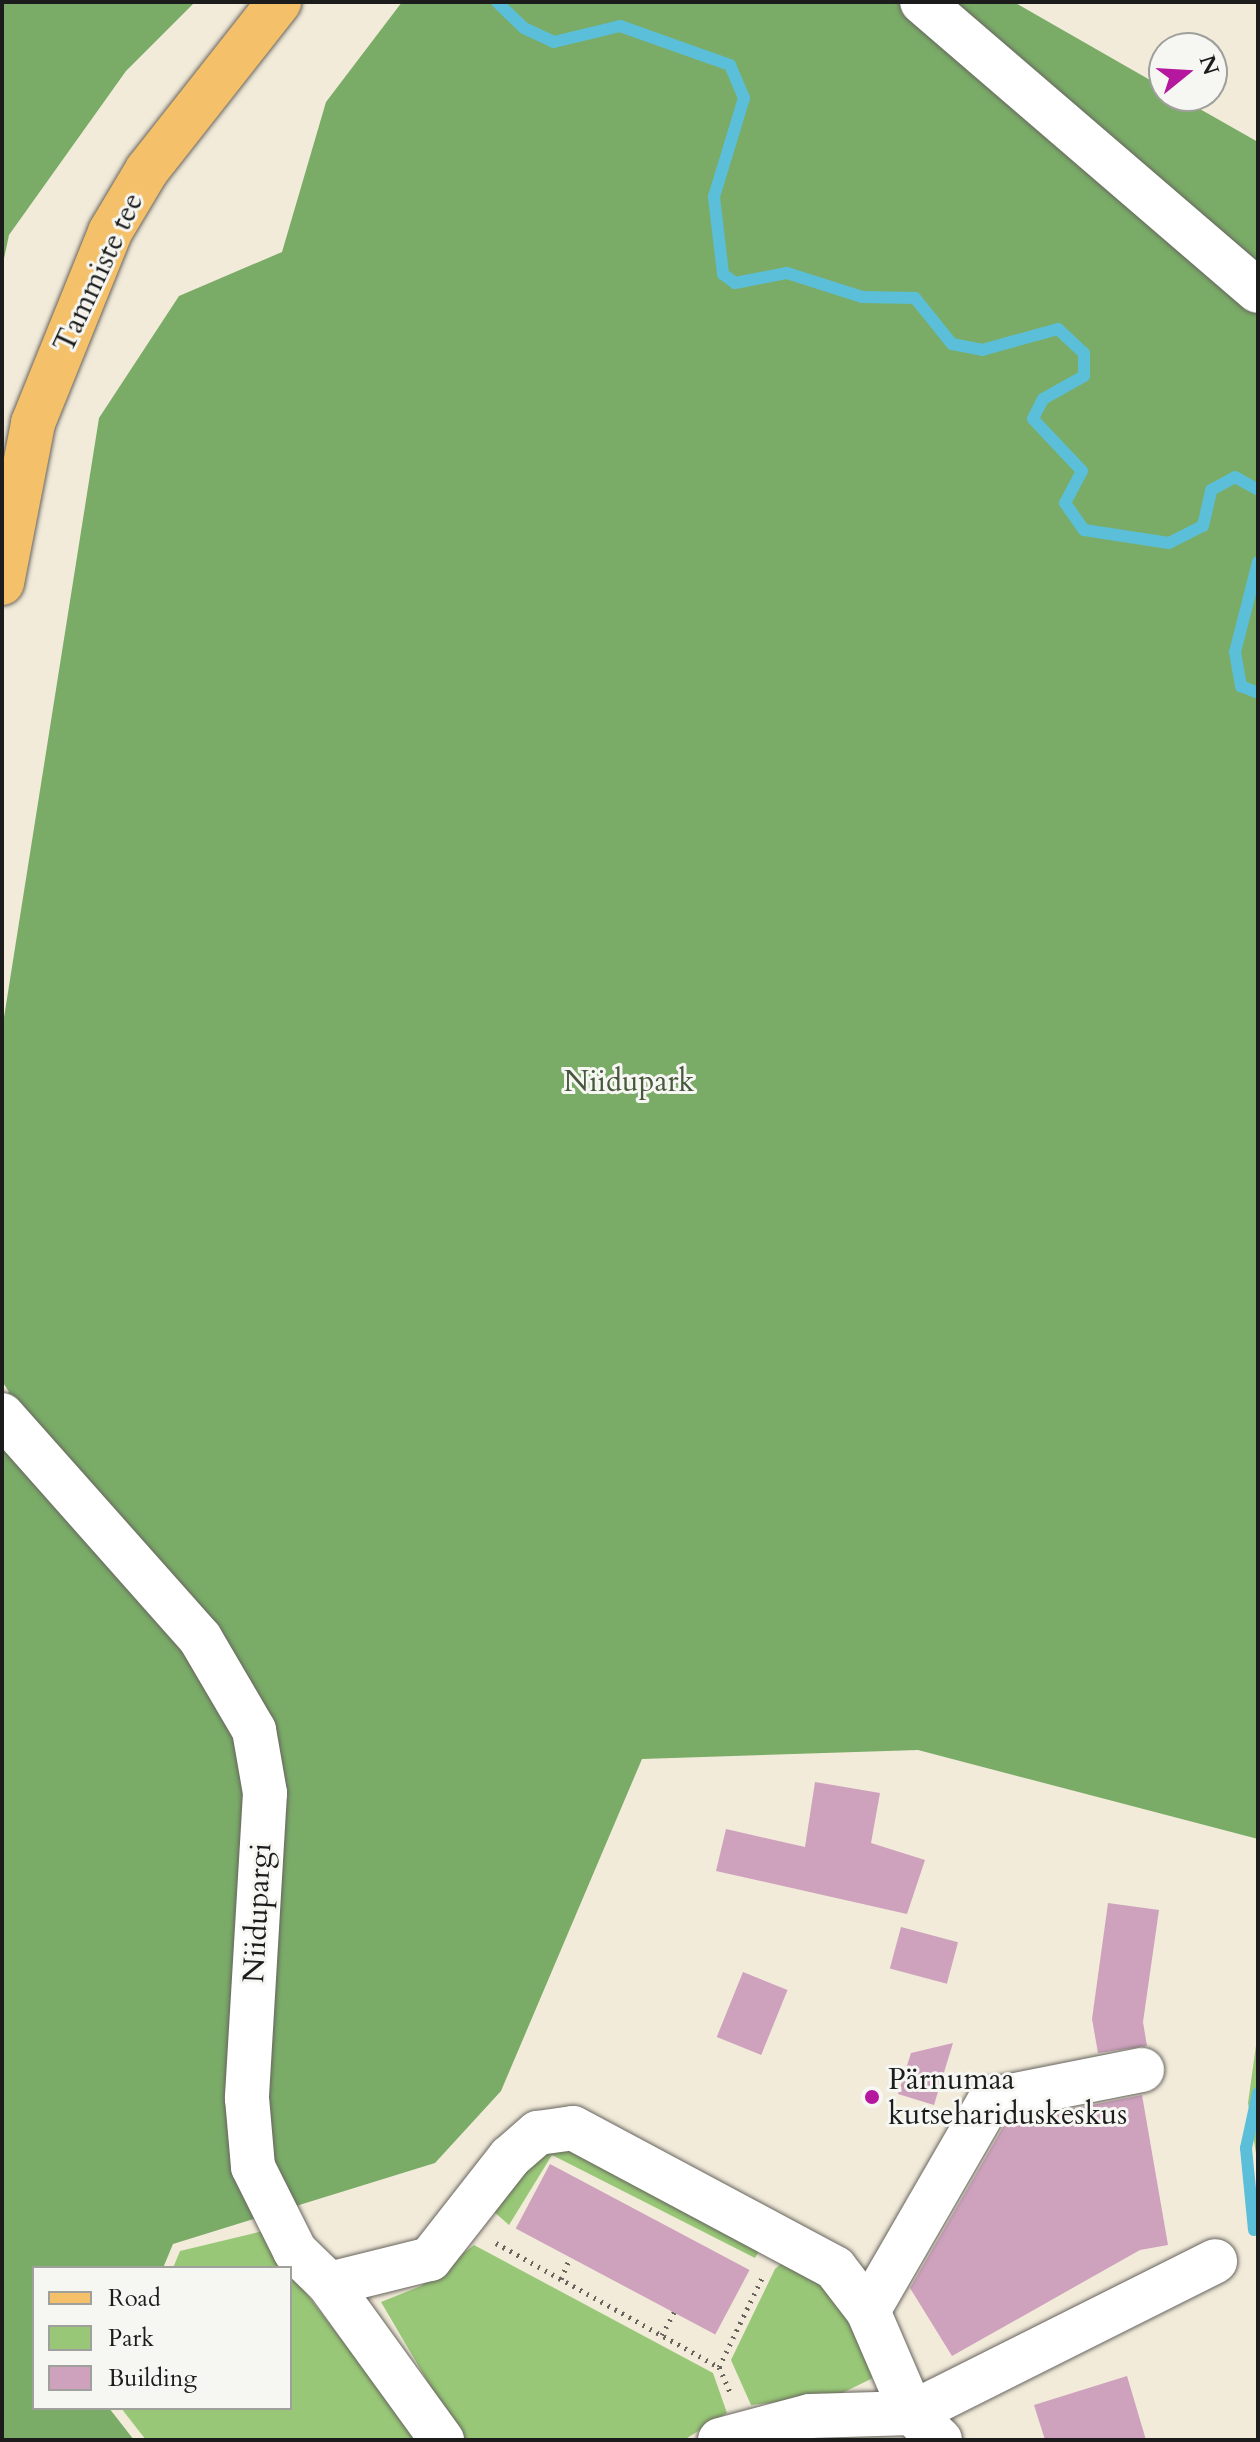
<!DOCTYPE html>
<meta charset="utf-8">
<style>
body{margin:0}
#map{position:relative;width:1260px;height:2442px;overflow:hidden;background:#f2ebda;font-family:Cardo,serif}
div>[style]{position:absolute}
.green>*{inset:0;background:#98c877}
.forest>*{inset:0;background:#7aac68}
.stream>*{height:12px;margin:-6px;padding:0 6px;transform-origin:6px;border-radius:6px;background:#5bbfd9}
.building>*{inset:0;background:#cea2bd;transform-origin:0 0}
.path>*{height:5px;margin-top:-2.5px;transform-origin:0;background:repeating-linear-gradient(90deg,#67645e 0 2px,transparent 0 8px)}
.roads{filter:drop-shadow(0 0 2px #67645e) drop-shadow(0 0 2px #67645e)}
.minor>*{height:44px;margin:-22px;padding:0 22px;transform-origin:22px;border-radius:22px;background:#fff}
.major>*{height:44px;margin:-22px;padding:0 22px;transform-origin:22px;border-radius:22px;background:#f4c16a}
.dots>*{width:22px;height:22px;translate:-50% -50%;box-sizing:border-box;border:4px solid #f6f6f2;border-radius:50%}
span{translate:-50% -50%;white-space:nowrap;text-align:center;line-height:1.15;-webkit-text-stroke:6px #f6f6f2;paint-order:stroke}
.street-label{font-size:30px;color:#1c1c1c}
.park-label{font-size:30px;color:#47583c}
.poi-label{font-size:30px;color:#1c1c1c}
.left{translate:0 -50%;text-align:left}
.frame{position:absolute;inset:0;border:4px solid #1c1c1c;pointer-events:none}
.legend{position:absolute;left:32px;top:2266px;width:260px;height:144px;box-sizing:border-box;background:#f6f6f2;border:2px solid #9f9f9c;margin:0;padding:10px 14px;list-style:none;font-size:24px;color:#1c1c1c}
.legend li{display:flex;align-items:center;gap:16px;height:40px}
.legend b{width:40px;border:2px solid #9f9f9c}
.north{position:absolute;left:1148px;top:32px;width:80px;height:80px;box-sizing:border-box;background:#f6f6f2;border:2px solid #9f9f9c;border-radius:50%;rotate:72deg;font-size:22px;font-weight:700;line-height:32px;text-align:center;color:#1c1c1c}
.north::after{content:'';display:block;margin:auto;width:28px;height:36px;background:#b5179e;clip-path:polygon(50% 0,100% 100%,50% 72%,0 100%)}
</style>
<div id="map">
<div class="green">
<i style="clip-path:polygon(1258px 2031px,1258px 2166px,1248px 2103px)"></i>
<i style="clip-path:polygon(574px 2140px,764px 2243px,755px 2258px,552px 2155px,509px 2225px,492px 2210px,540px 2148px)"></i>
<i style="clip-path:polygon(263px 2231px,288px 2268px,173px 2268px,180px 2251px)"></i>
<i style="clip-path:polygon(474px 2245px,713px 2373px,727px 2413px,684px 2440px,462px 2440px,381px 2302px,421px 2286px)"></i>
<i style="clip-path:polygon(790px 2256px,834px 2285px,875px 2377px,838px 2395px,751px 2405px,731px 2360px,775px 2269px)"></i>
<i style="clip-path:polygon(290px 2272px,418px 2440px,146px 2440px,121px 2408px,290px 2408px)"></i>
</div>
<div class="forest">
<i style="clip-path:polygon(2px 2px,195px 2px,126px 71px,9px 235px,2px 268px)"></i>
<i style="clip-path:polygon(402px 2px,1014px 2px,1164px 88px,1164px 96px,1177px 96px,1258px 142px,1258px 1839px,918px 1750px,642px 1759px,501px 2091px,435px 2163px,173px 2244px,163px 2268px,34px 2268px,34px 2408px,109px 2408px,134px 2440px,2px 2440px,2px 1398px,9px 1392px,2px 1381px,2px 1030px,99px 418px,179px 296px,282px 252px,326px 102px)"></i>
</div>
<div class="stream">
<i style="left:497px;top:2px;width:37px;rotate:44deg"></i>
<i style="left:524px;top:28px;width:33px;rotate:25deg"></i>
<i style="left:554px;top:42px;width:68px;rotate:-13.6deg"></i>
<i style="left:620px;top:26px;width:117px;rotate:19.5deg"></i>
<i style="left:730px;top:65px;width:36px;rotate:67deg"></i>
<i style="left:744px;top:98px;width:103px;rotate:106.9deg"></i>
<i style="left:714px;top:197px;width:78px;rotate:83.3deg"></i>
<i style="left:723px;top:274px;width:15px;rotate:37deg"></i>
<i style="left:735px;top:283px;width:53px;rotate:-10.9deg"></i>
<i style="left:787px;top:273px;width:79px;rotate:17.7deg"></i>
<i style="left:862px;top:297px;width:53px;rotate:1.1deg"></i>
<i style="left:915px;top:298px;width:59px;rotate:51.2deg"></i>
<i style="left:952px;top:344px;width:31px;rotate:11deg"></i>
<i style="left:982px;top:350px;width:79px;rotate:-15.4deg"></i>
<i style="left:1058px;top:329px;width:35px;rotate:43deg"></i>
<i style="left:1084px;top:353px;width:23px;rotate:90deg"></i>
<i style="left:1084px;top:376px;width:47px;rotate:150.7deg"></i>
<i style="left:1043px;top:399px;width:22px;rotate:117deg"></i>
<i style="left:1033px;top:419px;width:71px;rotate:46.7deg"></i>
<i style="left:1082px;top:471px;width:36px;rotate:118deg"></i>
<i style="left:1065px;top:503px;width:33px;rotate:55deg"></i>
<i style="left:1084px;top:530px;width:86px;rotate:8.7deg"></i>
<i style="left:1169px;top:543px;width:38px;rotate:-27deg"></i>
<i style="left:1203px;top:526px;width:37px;rotate:-77deg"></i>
<i style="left:1211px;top:490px;width:27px;rotate:-28deg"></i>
<i style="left:1235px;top:477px;width:26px;rotate:29deg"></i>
<i style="left:1258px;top:562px;width:93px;rotate:104.3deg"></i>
<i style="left:1235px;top:652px;width:35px;rotate:80deg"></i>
<i style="left:1241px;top:686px;width:18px;rotate:22deg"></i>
<i style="left:1254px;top:2230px;width:82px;rotate:-95.6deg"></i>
<i style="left:1246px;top:2148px;width:56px;rotate:-77.7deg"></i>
</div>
<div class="building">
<i style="clip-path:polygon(815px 1782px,880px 1793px,871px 1843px,925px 1860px,907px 1914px,716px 1871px,726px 1829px,805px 1847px)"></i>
<i style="clip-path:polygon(1108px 1903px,1159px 1910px,1143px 2022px,1147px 2046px,1098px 2053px,1092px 2019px)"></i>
<i style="left:901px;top:1927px;width:59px;height:43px;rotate:15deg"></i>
<i style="left:743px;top:1972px;width:48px;height:70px;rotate:22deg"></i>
<i style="clip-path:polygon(953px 2043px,934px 2105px,898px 2094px,911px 2053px)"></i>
<i style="clip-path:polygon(1142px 2095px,1168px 2245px,1140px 2250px,952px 2356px,910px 2288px,1006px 2122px)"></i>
<i style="left:550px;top:2164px;width:226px;height:73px;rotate:28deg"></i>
<i style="clip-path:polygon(1127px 2376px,1146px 2440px,1045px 2440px,1034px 2405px)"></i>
</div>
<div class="path">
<i style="left:496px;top:2243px;width:255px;rotate:29.1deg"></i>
<i style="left:719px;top:2367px;width:99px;rotate:-64.2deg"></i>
<i style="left:561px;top:2279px;width:23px;rotate:-67deg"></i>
<i style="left:662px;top:2335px;width:26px;rotate:-62deg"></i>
<i style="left:719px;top:2367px;width:27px;rotate:66deg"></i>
</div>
<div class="roads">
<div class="minor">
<i style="left:922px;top:2px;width:443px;rotate:40.7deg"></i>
<i style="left:2px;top:1415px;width:298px;rotate:48.4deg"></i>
<i style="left:200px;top:1638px;width:107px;rotate:59.6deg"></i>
<i style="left:254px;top:1730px;width:64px;rotate:80.1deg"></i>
<i style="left:265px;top:1793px;width:306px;rotate:93.4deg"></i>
<i style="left:247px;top:2098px;width:69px;rotate:85deg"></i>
<i style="left:253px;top:2167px;width:94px;rotate:63.4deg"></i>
<i style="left:295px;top:2251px;width:47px;rotate:44.1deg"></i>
<i style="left:329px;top:2284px;width:193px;rotate:54.1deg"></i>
<i style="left:329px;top:2284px;width:104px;rotate:-13.9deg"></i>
<i style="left:430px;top:2259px;width:130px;rotate:-51.9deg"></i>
<i style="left:510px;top:2157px;width:37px;rotate:-41deg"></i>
<i style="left:538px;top:2133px;width:35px;rotate:-8deg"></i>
<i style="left:573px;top:2128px;width:297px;rotate:28.1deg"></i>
<i style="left:835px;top:2268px;width:54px;rotate:52.5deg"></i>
<i style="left:868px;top:2311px;width:111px;rotate:66.7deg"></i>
<i style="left:912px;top:2413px;width:339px;rotate:-26.6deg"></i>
<i style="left:868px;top:2311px;width:244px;rotate:-60deg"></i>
<i style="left:990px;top:2100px;width:155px;rotate:-11.2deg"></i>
<i style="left:720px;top:2440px;width:93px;rotate:-14.9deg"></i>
<i style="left:810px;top:2416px;width:102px;rotate:-1.7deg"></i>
<i style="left:912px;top:2413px;width:39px;rotate:44deg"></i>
</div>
<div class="major">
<i style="left:2px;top:583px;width:163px;rotate:-79deg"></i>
<i style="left:33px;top:423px;width:206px;rotate:-68deg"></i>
<i style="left:110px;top:232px;width:72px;rotate:-59.2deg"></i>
<i style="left:147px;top:170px;width:214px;rotate:-51.8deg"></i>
</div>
</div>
<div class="dots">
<i style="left:872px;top:2097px;background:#b5179e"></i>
</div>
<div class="street-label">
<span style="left:99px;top:273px;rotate:-65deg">Tammiste tee</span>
<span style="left:258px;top:1913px;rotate:-87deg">Niidupargi</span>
</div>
<div class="park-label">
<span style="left:629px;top:1082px">Niidupark</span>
</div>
<div class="poi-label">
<span class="left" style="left:888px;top:2097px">Pärnumaa<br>kutsehariduskeskus</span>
</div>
<div class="frame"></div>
<ul class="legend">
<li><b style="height:10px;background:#f4c16a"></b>Road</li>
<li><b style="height:22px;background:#98c877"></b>Park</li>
<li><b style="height:22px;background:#cea2bd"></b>Building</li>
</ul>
<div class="north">N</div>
</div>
